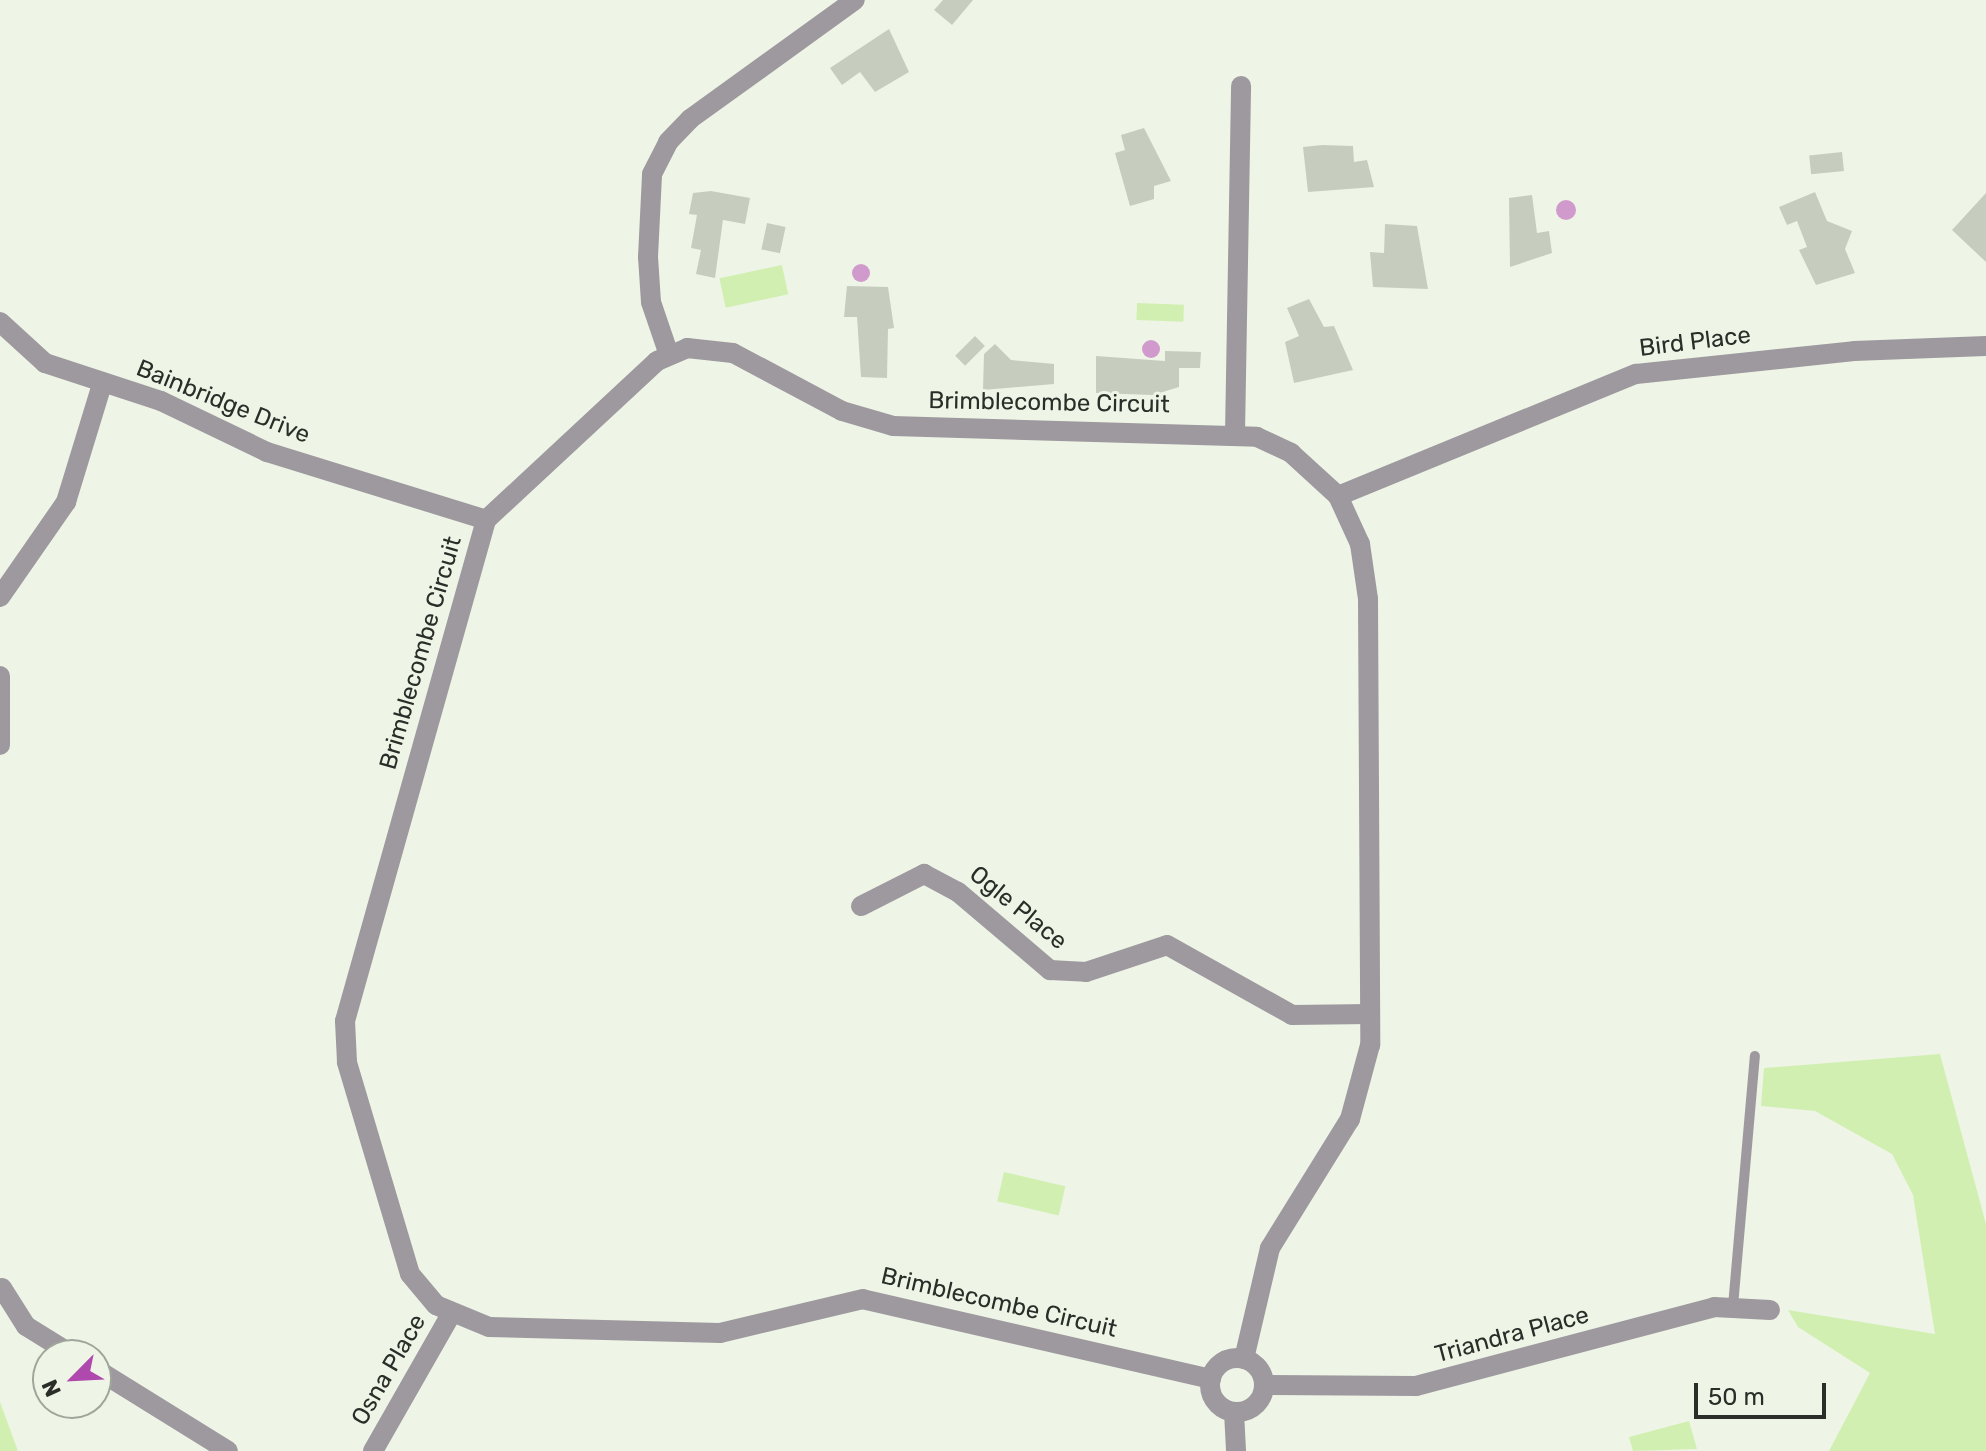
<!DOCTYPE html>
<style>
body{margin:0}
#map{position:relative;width:1986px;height:1451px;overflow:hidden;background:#eef5e7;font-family:Rubik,sans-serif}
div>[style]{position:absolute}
.green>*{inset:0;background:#d2efb2;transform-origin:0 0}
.water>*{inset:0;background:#d09bcc}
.round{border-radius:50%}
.building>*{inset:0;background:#c6cdbf;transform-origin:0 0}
.service>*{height:10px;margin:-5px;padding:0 5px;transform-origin:5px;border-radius:5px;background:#9e999e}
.minor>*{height:20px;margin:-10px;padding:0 10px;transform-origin:10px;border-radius:10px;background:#9e999e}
.minor>.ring{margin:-10px;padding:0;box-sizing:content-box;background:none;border:20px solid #9e999e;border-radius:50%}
.tertiary>*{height:20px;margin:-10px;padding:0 10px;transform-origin:10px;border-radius:10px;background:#9e999e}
span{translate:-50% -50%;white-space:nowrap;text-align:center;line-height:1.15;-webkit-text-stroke:6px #eef5e7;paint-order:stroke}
.street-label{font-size:24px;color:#2a2d28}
.north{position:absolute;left:32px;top:1339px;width:80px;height:80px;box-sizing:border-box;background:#eef5e7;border:2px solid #a0a59b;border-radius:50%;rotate:246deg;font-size:22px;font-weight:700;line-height:32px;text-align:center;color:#2a2d28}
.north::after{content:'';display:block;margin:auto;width:28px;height:36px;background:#b049ad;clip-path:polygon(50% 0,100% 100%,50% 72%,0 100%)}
.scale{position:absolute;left:1694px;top:1383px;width:132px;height:36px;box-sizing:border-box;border:4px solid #2a2d28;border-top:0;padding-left:10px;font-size:24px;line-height:28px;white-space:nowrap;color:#2a2d28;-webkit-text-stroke:6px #eef5e7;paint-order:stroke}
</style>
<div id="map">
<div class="green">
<i style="left:782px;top:265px;width:30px;height:64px;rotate:78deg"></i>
<i style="left:1137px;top:303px;width:47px;height:17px;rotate:2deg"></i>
<i style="clip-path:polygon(1940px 1054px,1986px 1224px,1986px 1451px,1829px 1451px,1870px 1373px,1798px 1327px,1788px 1310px,1935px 1334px,1913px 1195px,1892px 1154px,1815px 1111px,1761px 1106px,1764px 1068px)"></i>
<i style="left:1004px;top:1172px;width:63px;height:30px;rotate:13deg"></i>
<i style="clip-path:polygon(0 1402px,18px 1451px,0 1451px)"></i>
<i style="clip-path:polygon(1689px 1421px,1697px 1449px,1633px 1451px,1629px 1437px)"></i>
</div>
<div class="water">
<i class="round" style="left:1556px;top:200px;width:20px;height:20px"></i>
<i class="round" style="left:852px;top:264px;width:18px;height:18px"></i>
<i class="round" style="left:1142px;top:340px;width:18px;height:18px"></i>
</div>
<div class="building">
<i style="clip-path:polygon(943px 0,973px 0,952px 25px,934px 10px)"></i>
<i style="clip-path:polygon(889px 29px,909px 72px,875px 92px,860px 72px,842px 85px,830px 68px)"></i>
<i style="clip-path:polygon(1144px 128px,1171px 181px,1154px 186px,1154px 199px,1130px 206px,1115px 153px,1125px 150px,1121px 135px)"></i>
<i style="clip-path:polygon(1322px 145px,1353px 146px,1354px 162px,1367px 160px,1374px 187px,1308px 192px,1303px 147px)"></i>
<i style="left:1842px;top:152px;width:19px;height:33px;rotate:84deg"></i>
<i style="clip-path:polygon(711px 191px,750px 198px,745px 224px,723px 220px,715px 278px,696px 274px,701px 250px,691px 248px,697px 215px,689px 214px,693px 193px)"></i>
<i style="clip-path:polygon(1815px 192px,1827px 221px,1852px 231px,1845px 249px,1855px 273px,1816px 285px,1799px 250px,1807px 247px,1797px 221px,1787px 225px,1779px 207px)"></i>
<i style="clip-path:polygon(1986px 193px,1986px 262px,1952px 230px)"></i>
<i style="clip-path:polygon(1532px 195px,1537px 233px,1549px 231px,1552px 253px,1510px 267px,1509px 198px)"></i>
<i style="left:767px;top:223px;width:19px;height:27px;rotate:12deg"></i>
<i style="clip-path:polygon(1385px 224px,1417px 226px,1428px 289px,1373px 287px,1370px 252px,1384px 253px)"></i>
<i style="clip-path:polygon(847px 286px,888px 287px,894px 328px,888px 329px,887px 378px,861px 377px,857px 317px,844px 317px)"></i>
<i style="clip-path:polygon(1309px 299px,1324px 327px,1334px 326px,1353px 370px,1294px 383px,1285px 342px,1299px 336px,1287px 308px)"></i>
<i style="left:975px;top:336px;width:14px;height:28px;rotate:45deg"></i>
<i style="clip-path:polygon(995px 344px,1011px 360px,1054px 364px,1054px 384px,983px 390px,984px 354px)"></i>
<i style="clip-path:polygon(1165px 351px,1201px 352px,1200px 368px,1179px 368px,1179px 387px,1153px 395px,1096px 393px,1096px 356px,1165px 361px)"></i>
</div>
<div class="service">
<i style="left:1733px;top:1306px;width:251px;rotate:-85deg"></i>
</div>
<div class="minor">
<i style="left:669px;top:355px;width:56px;rotate:-108.8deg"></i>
<i style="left:651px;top:302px;width:45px;rotate:-93.8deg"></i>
<i style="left:648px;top:257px;width:83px;rotate:-87.2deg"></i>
<i style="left:652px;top:174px;width:36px;rotate:-63deg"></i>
<i style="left:668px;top:142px;width:32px;rotate:-46deg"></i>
<i style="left:690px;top:119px;width:203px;rotate:-35.8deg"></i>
<i style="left:1235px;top:434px;width:348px;rotate:-89deg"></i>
<i style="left:1338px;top:496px;width:322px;rotate:-22.3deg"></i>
<i style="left:1636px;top:374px;width:219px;rotate:-6deg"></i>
<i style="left:1854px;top:351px;width:132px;rotate:-2.2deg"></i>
<i style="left:0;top:597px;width:116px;rotate:-55.2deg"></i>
<i style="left:66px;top:502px;width:123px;rotate:-73deg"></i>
<i style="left:0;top:676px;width:69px;rotate:90deg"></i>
<i style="left:861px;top:906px;width:71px;rotate:-26.9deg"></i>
<i style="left:924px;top:874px;width:38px;rotate:28deg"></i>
<i style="left:958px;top:892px;width:121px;rotate:40.3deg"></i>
<i style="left:1050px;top:970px;width:36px;rotate:3deg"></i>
<i style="left:1086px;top:972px;width:85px;rotate:-18.4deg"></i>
<i style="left:1167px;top:945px;width:143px;rotate:29.2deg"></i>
<i style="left:1292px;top:1015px;width:78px;rotate:-0.7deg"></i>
<i style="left:2px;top:1288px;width:45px;rotate:57.7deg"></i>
<i style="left:26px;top:1326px;width:55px;rotate:31.7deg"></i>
<i class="ring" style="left:1210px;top:1358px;width:34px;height:34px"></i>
<i style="left:96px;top:1369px;width:155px;rotate:31.8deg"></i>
<i style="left:1211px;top:1379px;width:357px;rotate:-167.1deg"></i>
<i style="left:863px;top:1299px;width:147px;rotate:166.6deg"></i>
<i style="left:720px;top:1333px;width:231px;rotate:-178.5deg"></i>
<i style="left:489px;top:1327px;width:57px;rotate:-157.5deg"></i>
<i style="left:436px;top:1305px;width:40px;rotate:-130deg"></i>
<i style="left:410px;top:1274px;width:221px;rotate:-106.6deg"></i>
<i style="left:347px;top:1062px;width:41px;rotate:-92.8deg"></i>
<i style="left:345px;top:1021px;width:520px;rotate:-74.28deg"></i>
<i style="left:486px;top:520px;width:233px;rotate:-42.9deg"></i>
<i style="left:657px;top:361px;width:33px;rotate:-23deg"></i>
<i style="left:687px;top:348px;width:46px;rotate:6.2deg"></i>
<i style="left:733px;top:353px;width:123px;rotate:28deg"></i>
<i style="left:842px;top:411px;width:53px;rotate:16.4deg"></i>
<i style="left:893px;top:426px;width:364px;rotate:1.7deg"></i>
<i style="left:1257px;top:437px;width:38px;rotate:25deg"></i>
<i style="left:1291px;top:453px;width:64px;rotate:42.5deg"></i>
<i style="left:1338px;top:496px;width:53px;rotate:65.4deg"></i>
<i style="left:1360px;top:544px;width:56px;rotate:81.7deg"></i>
<i style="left:1368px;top:599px;width:446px;rotate:89.7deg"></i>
<i style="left:1370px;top:1045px;width:77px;rotate:105.1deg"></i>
<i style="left:1350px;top:1119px;width:152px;rotate:121.8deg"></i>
<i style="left:1270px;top:1248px;width:114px;rotate:103.2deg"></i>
<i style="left:1264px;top:1385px;width:152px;rotate:0.4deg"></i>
<i style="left:1416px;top:1386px;width:308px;rotate:-14.8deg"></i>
<i style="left:1714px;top:1307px;width:56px;rotate:3.1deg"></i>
<i style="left:1234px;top:1412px;width:39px;rotate:87deg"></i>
<i style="left:373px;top:1451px;width:158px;rotate:-60.3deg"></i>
</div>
<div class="tertiary">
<i style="left:0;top:322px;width:61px;rotate:42.3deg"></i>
<i style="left:45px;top:363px;width:122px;rotate:18.1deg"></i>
<i style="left:161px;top:401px;width:118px;rotate:25.7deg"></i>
<i style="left:267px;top:452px;width:229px;rotate:17.2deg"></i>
</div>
<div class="street-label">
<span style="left:1695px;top:342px;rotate:-7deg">Bird Place</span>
<span style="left:223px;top:402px;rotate:22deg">Bainbridge Drive</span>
<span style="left:1049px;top:403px;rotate:1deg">Brimblecombe Circuit</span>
<span style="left:421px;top:653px;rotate:-74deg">Brimblecombe Circuit</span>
<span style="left:1018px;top:908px;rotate:39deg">Ogle Place</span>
<span style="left:999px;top:1303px;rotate:13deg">Brimblecombe Circuit</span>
<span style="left:1512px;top:1335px;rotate:-15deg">Triandra Place</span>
<span style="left:389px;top:1370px;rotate:-60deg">Osna Place</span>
</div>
<div class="north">N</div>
<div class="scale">50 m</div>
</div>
